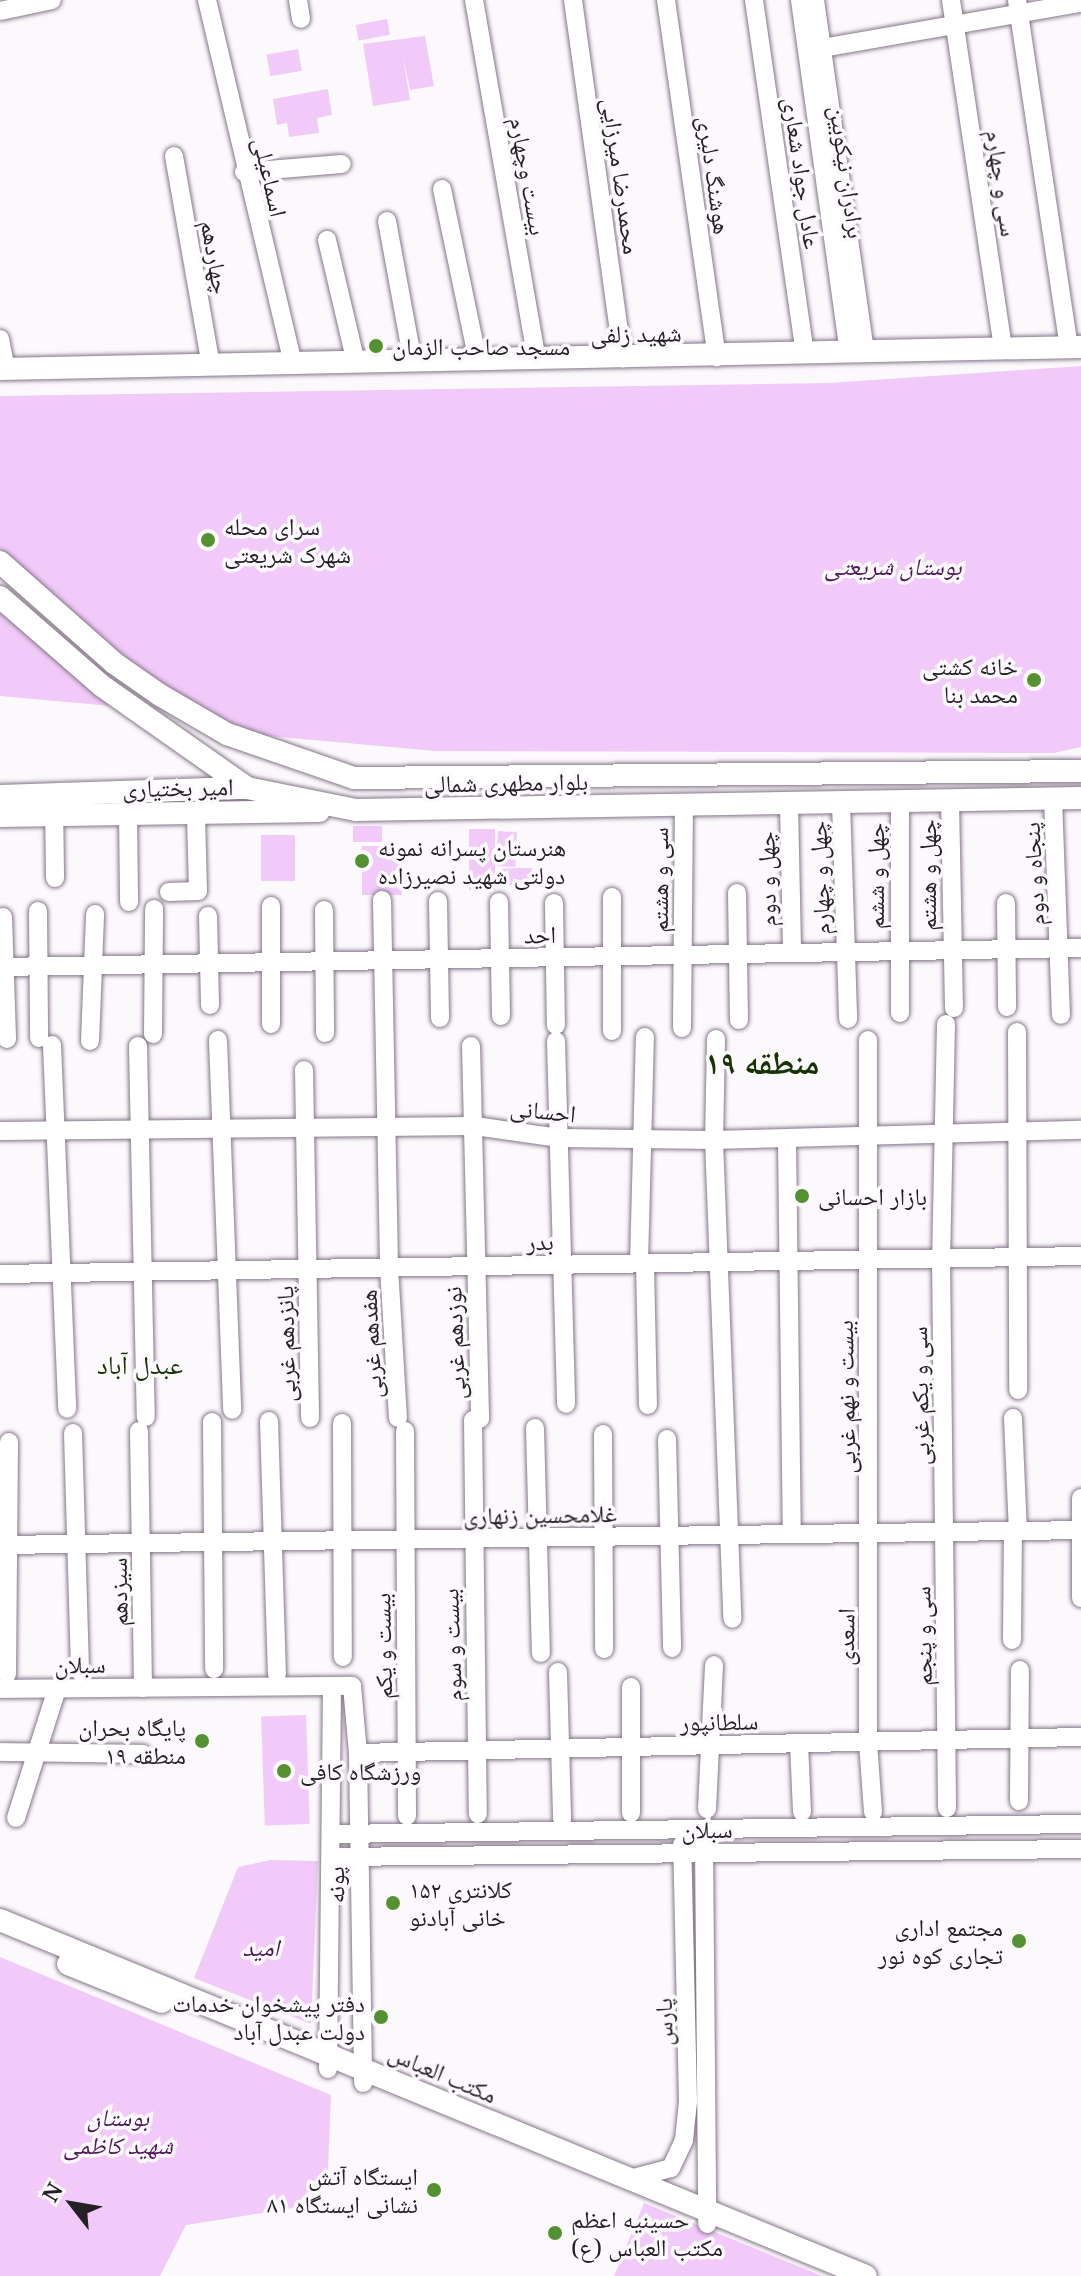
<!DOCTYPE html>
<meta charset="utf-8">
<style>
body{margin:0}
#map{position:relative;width:1081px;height:2276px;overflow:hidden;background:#fcf9fd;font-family:"Noto Serif","Noto Naskh Arabic",serif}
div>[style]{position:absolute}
.green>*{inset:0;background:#f1caf9;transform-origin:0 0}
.roads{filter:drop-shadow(0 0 2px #857688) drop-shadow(0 0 2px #857688)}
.minor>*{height:18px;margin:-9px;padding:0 9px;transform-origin:9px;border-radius:9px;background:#fff}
.major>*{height:22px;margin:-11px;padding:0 11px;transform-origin:11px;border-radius:11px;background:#fff}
.dots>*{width:22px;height:22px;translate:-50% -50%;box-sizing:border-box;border:4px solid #fcf9fd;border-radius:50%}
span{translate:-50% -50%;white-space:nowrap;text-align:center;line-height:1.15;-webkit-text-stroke:7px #fcf9fd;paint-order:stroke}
.street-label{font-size:24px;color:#251f26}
.poi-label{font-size:24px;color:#251f26}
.left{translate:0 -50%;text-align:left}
.right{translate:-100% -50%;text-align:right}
.park-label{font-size:24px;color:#4e1859;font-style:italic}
.neighbourhood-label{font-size:26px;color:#173304}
.district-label{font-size:32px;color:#173304;font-weight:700}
.north{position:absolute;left:32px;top:2164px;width:80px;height:80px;-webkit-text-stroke:6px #fcf9fd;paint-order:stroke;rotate:301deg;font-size:22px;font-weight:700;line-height:32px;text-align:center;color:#251f26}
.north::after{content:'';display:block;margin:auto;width:28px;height:36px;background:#251f26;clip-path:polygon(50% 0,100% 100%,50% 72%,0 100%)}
</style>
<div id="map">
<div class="green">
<i style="left:387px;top:19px;width:16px;height:32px;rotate:79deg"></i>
<i style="clip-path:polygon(425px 36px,434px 86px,410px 90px,403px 56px,410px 100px,373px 106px,363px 44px)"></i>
<i style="left:298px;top:49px;width:22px;height:32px;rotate:80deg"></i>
<i style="clip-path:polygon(328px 89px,332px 115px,317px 118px,319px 133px,289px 137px,287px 123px,277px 125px,273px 99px)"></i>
<i style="clip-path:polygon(1081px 366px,1081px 747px,1054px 753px,435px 751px,257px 735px,171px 698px,0 549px,0 396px,829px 383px)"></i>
<i style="clip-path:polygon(0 610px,74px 676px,111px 706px,0 696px)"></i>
<i style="left:382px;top:826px;width:16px;height:29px;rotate:90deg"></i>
<i style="left:469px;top:829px;width:26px;height:61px"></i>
<i style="left:498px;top:831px;width:19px;height:35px;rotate:3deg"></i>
<i style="left:261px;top:835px;width:34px;height:46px"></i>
<i style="left:362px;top:846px;width:40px;height:49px"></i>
<i style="clip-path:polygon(515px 868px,532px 868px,533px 884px,501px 885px,500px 869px)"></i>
<i style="left:306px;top:1715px;width:109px;height:45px;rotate:88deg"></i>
<i style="clip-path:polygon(271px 1860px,318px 1861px,311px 2024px,194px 1978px,238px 1867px)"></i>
<i style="clip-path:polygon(0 1957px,331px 2095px,328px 2170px,293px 2208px,186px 2225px,160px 2276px,0 2276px)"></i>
<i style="clip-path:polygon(644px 2203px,822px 2276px,614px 2276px)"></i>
</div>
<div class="roads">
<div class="minor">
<i style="left:207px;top:0;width:374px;rotate:76.7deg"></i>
<i style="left:298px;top:0;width:19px;rotate:81deg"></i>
<i style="left:474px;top:0;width:365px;rotate:80.1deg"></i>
<i style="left:573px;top:0;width:362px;rotate:82.1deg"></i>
<i style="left:666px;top:0;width:361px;rotate:81.9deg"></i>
<i style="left:754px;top:0;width:357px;rotate:81.8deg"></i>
<i style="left:800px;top:0;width:354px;rotate:82.1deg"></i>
<i style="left:815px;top:0;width:354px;rotate:81.9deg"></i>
<i style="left:951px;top:0;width:352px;rotate:81.5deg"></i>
<i style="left:1017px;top:0;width:352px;rotate:81.5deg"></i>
<i style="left:0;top:11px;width:53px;rotate:-11.9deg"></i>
<i style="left:822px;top:48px;width:263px;rotate:-9.9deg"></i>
<i style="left:174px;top:156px;width:213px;rotate:80deg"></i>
<i style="left:244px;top:172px;width:98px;rotate:-4.7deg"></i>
<i style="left:442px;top:189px;width:176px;rotate:78.2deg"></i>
<i style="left:387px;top:221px;width:143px;rotate:79.6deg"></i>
<i style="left:327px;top:240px;width:126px;rotate:76.7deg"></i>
<i style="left:0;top:339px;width:31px;rotate:79deg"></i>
<i style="left:1053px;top:798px;width:217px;rotate:87.9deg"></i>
<i style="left:900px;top:800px;width:213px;rotate:90deg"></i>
<i style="left:950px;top:800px;width:208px;rotate:88.9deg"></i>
<i style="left:54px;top:802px;width:76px;rotate:89.2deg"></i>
<i style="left:841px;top:803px;width:216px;rotate:88.1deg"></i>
<i style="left:789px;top:804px;width:149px;rotate:88.8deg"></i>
<i style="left:128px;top:814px;width:88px;rotate:89.3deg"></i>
<i style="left:169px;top:892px;width:29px;rotate:-2deg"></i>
<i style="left:198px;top:891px;width:78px;rotate:-91.5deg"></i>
<i style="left:737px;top:893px;width:127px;rotate:89.1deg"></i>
<i style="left:382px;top:900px;width:367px;rotate:88.9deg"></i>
<i style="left:389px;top:1267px;width:151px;rotate:86.6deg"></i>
<i style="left:438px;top:901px;width:117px;rotate:89deg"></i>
<i style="left:499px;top:902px;width:114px;rotate:89deg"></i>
<i style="left:554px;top:903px;width:122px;rotate:89.1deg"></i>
<i style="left:1006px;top:903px;width:104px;rotate:89.4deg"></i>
<i style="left:324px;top:910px;width:123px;rotate:89.5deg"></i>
<i style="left:38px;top:911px;width:127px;rotate:89.5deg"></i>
<i style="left:208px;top:916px;width:89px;rotate:88.7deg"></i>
<i style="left:3px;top:917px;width:122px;rotate:88.1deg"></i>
<i style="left:0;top:967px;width:1081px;rotate:-1.01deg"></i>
<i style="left:271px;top:1024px;width:118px;rotate:-90deg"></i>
<i style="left:946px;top:1024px;width:234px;rotate:91.2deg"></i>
<i style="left:941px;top:1258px;width:550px;rotate:89.37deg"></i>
<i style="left:682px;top:1028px;width:222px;rotate:-89.5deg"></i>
<i style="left:612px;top:1031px;width:134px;rotate:-90deg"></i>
<i style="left:1017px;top:1032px;width:358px;rotate:89.8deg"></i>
<i style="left:153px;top:1034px;width:125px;rotate:-89.5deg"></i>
<i style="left:716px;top:1039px;width:101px;rotate:91.1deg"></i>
<i style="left:714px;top:1140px;width:479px;rotate:87.8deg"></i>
<i style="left:218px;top:1040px;width:370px;rotate:87.8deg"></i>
<i style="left:868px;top:1040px;width:702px;rotate:90deg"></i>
<i style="left:868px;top:1742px;width:70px;rotate:85.9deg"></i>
<i style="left:90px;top:1041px;width:127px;rotate:-87.7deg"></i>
<i style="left:556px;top:1041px;width:363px;rotate:88.4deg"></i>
<i style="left:52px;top:1045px;width:364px;rotate:87.6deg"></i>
<i style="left:138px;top:1046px;width:371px;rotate:88.8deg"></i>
<i style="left:471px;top:1046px;width:373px;rotate:88.6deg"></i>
<i style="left:304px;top:1070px;width:348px;rotate:89deg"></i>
<i style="left:0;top:1131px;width:475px;rotate:-0.6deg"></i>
<i style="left:475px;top:1126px;width:85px;rotate:8.1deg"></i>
<i style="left:559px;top:1138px;width:155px;rotate:0.7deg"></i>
<i style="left:714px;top:1140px;width:367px;rotate:-1.6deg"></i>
<i style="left:787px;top:1140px;width:394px;rotate:89.3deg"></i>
<i style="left:639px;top:1263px;width:226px;rotate:-88.5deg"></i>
<i style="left:645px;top:1263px;width:142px;rotate:88.8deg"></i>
<i style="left:0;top:1274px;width:1081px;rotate:-0.95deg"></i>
<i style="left:1013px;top:1418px;width:113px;rotate:87.5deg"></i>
<i style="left:473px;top:1420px;width:394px;rotate:89.3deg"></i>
<i style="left:269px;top:1421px;width:253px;rotate:88.2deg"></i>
<i style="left:212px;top:1422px;width:247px;rotate:89.5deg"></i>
<i style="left:342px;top:1423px;width:234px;rotate:89.8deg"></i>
<i style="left:535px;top:1428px;width:225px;rotate:88.5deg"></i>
<i style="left:139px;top:1431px;width:257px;rotate:89.1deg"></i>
<i style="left:405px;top:1431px;width:385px;rotate:89.7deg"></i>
<i style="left:73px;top:1433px;width:239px;rotate:88.3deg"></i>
<i style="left:603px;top:1434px;width:215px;rotate:89.7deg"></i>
<i style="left:667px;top:1439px;width:209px;rotate:88.6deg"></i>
<i style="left:1081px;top:1498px;width:100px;rotate:90deg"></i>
<i style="left:0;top:1545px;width:1081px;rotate:-0.79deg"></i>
<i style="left:1012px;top:1640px;width:109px;rotate:-89.5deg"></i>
<i style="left:558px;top:1672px;width:147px;rotate:88.4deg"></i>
<i style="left:7px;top:1674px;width:232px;rotate:-89.5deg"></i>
<i style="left:631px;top:1687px;width:126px;rotate:90deg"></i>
<i style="left:0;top:1689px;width:352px;rotate:-0.5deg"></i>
<i style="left:352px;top:1686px;width:67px;rotate:84.9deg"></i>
<i style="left:358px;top:1753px;width:330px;rotate:89.1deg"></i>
<i style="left:799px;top:1743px;width:69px;rotate:87.5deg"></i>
<i style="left:0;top:1752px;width:143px;rotate:0.8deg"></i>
<i style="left:358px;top:1753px;width:723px;rotate:-1.27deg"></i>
<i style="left:1019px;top:1801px;width:131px;rotate:-89.6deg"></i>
<i style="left:707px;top:1809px;width:144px;rotate:-87.2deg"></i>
<i style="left:16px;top:1818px;width:135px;rotate:-72.4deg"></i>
<i style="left:334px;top:1834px;width:747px;rotate:-0.77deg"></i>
<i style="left:704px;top:1844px;width:380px;rotate:89.5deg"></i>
<i style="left:334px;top:1857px;width:747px;rotate:-0.61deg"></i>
<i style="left:328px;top:2069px;width:383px;rotate:-89.4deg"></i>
<i style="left:630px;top:2179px;width:42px;rotate:-15deg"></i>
<i style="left:671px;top:2168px;width:31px;rotate:-65deg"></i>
<i style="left:684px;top:2140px;width:39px;rotate:-84deg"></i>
<i style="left:688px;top:2101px;width:257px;rotate:-91.3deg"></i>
</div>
<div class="major">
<i style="left:0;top:369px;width:1081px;rotate:-1.17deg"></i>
<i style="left:0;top:562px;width:152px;rotate:41.5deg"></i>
<i style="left:114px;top:663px;width:56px;rotate:34.8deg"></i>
<i style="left:160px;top:695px;width:78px;rotate:30.2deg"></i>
<i style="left:227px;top:734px;width:134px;rotate:19.1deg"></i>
<i style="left:354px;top:778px;width:727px;rotate:-0.55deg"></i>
<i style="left:0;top:597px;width:135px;rotate:41.1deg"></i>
<i style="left:102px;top:686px;width:177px;rotate:35.1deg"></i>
<i style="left:247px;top:788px;width:111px;rotate:11.4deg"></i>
<i style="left:356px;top:810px;width:725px;rotate:-0.95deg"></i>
<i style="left:0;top:796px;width:247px;rotate:-1.9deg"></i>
<i style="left:0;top:816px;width:319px;rotate:-0.9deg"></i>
<i style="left:0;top:1920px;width:936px;rotate:22.35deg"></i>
<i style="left:68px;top:1964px;width:101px;rotate:22deg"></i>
</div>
</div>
<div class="dots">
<i style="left:376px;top:346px;background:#549131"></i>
<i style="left:208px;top:540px;background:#549131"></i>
<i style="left:1034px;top:680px;background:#549131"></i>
<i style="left:362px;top:861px;background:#549131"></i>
<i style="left:802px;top:1196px;background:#549131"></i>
<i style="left:202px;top:1741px;background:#549131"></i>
<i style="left:284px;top:1771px;background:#549131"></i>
<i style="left:393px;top:1903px;background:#549131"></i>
<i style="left:1019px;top:1941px;background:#549131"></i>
<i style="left:381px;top:2017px;background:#549131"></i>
<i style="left:434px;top:2190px;background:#549131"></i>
<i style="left:555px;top:2233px;background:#549131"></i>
</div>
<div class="street-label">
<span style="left:848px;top:172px;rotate:82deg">برادران نیکوبین</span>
<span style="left:803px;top:173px;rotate:82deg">عادل جواد شعاری</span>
<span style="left:715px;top:175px;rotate:82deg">هوشنگ دلیری</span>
<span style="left:529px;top:176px;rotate:80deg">بیست وچهارم</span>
<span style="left:622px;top:176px;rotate:82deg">محمدرضا میرزایی</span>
<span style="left:271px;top:177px;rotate:77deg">اسماعیلی</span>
<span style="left:1003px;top:183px;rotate:82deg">سی و چهارم</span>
<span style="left:216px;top:257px;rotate:80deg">چهاردهم</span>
<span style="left:636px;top:333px;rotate:-1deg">شهید زلفی</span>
<span style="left:506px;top:782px;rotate:-1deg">بلوار مطهری شمالی</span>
<span style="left:178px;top:787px;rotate:-1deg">امیر بختیاری</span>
<span style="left:1033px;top:874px;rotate:-93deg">پنجاه و دوم</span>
<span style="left:927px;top:875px;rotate:-90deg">چهل و هشتم</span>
<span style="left:875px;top:876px;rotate:-90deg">چهل و ششم</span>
<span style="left:819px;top:878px;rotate:-92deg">چهل و چهارم</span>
<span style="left:766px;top:879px;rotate:-91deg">چهل و دوم</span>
<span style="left:659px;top:880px;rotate:-90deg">سی و هشتم</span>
<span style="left:540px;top:934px;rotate:-1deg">احد</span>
<span style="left:543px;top:1110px;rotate:6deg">احسانی</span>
<span style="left:540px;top:1241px;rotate:-1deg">بدر</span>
<span style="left:454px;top:1343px;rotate:-92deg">نوزدهم غربی</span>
<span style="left:285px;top:1344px;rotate:-91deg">پانزدهم غربی</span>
<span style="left:370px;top:1344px;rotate:-93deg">هفدهم غربی</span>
<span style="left:919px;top:1396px;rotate:-91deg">سی و یکم غربی</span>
<span style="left:845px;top:1397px;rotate:-91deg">بیست و نهم غربی</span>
<span style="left:540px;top:1514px;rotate:-1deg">غلامحسین زنهاری</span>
<span style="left:118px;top:1592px;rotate:-91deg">سیزدهم</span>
<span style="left:922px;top:1636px;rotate:-91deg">سی و پنجم</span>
<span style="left:845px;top:1637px;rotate:-89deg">اسعدی</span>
<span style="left:451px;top:1645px;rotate:-92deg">بیست و سوم</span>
<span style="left:382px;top:1646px;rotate:-91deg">بیست و یکم</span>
<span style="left:80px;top:1664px;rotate:-1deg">سبلان</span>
<span style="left:719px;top:1721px;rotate:-1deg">سلطانپور</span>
<span style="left:707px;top:1829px;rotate:-1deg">سبلان</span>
<span style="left:335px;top:1885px;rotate:-91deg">پونه</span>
<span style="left:663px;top:2022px;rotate:-91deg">پارس</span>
<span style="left:443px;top:2073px;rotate:23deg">مکتب العباس</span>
</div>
<div class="poi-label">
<span class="left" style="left:392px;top:346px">مسجد صاحب الزمان</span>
<span class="left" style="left:224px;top:540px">سرای محله<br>شهرک شریعتی</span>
<span class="right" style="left:1018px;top:680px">خانه کشتی<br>محمد بنا</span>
<span class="left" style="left:378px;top:861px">هنرستان پسرانه نمونه<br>دولتی شهید نصیرزاده</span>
<span class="left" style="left:818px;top:1196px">بازار احسانی</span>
<span class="right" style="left:186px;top:1741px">پایگاه بحران<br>منطقه ۱۹</span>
<span class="left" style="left:300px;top:1771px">ورزشگاه کافی</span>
<span class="left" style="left:409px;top:1903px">کلانتری ۱۵۲<br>خانی آبادنو</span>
<span class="right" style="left:1003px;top:1941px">مجتمع اداری<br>تجاری کوه نور</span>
<span class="right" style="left:365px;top:2017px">دفتر پیشخوان خدمات<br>دولت عبدل آباد</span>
<span class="right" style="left:418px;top:2190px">ایستگاه آتش<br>نشانی ایستگاه ۸۱</span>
<span class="left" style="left:571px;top:2233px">حسینیه اعظم<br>مکتب العباس (ع)</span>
</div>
<div class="park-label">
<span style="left:893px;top:566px">بوستان شریعتی</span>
<span style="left:261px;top:1947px">امید</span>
<span style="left:118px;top:2131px">بوستان<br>شهید کاظمی</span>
</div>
<div class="neighbourhood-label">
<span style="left:140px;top:1365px">عبدل آباد</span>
</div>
<div class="district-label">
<span style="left:762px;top:1062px">منطقه ۱۹</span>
</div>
<div class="north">N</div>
</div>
